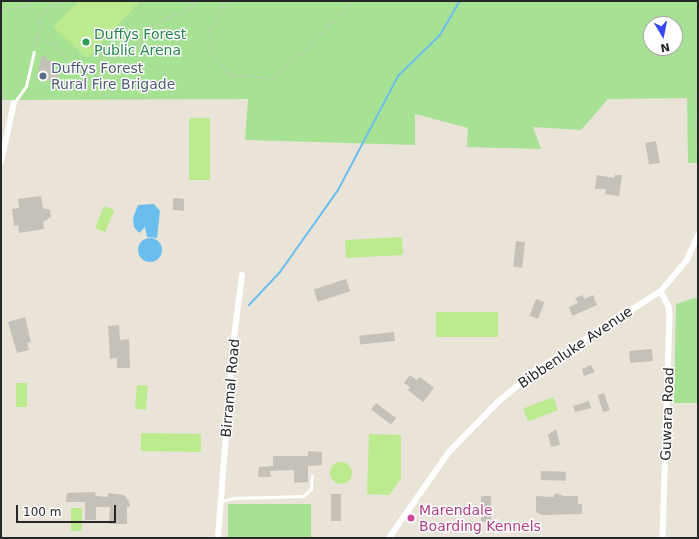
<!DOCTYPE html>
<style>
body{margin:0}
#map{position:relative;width:699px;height:539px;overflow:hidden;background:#eae4d8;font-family:"DejaVu Sans",sans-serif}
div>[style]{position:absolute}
.green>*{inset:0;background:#a7e294;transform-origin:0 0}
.pitch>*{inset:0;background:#bbea8f;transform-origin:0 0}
.round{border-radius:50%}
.water>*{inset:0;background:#6abeee}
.stream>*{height:2px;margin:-1px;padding:0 1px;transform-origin:1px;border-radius:1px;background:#6abeee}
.building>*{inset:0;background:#c5c1b8;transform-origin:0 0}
.path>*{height:1px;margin-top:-0.5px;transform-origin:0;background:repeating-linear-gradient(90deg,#c7c7c7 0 3px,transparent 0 5px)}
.lane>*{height:3px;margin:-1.5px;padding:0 1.5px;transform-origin:1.5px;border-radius:1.5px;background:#fff}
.street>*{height:5.5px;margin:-2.75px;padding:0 2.75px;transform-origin:2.75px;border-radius:2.75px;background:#fff}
.dots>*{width:11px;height:11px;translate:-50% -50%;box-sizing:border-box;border:2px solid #fff;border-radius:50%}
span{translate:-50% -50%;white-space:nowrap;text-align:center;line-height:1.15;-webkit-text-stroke:3px #fff;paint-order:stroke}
.leisure-label{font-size:14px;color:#27864d}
.left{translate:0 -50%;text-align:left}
.service-label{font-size:14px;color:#4e5e75}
.street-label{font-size:14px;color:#272727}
.hotel-label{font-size:14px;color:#b23c85}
.frame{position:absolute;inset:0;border:2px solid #272727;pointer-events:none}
.north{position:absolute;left:643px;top:16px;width:40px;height:40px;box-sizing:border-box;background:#fff;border:1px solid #a9a9a9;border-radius:50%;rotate:170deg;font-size:11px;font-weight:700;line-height:16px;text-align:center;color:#272727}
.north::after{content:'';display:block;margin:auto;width:14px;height:18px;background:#3647fa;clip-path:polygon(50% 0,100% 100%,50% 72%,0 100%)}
.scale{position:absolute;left:16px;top:505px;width:100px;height:18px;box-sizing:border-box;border:2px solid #272727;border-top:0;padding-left:5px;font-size:12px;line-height:14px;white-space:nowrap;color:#272727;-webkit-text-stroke:3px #fff;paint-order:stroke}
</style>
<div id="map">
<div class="green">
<i style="clip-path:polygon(evenodd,1px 1px,698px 1px,698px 163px,688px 163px,687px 98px,608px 99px,581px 130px,533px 127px,541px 149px,467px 147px,468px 128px,415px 114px,415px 145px,245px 140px,248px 99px,1px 100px,1px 1px,651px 24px,675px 24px,675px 48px,651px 48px,651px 24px)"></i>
<i style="clip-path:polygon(698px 297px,698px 403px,674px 403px,676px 304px)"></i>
<i style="left:311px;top:504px;width:34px;height:83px;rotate:90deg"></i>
</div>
<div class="pitch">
<i style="clip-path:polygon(78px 1px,140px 1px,87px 58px,53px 27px)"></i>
<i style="left:189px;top:118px;width:21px;height:62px"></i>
<i style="left:104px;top:206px;width:11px;height:24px;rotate:22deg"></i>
<i style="left:402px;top:237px;width:18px;height:57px;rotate:87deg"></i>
<i style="left:436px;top:312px;width:62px;height:25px"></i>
<i style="left:27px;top:383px;width:24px;height:11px;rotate:90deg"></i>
<i style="left:137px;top:385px;width:11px;height:24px;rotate:5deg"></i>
<i style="left:553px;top:397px;width:14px;height:32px;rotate:69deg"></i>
<i style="left:141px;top:433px;width:60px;height:18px;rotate:1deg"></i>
<i style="clip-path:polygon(369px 434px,401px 435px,401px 479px,389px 495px,367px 494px)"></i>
<i class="round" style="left:330px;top:462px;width:22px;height:22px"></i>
<i style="left:71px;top:508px;width:11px;height:23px"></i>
</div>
<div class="water">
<i style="clip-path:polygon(154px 204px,160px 211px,157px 238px,147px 237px,145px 227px,139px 233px,134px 227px,133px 218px,138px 205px)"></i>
<i class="round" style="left:138px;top:238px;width:24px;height:24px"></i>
</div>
<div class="stream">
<i style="left:249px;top:305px;width:45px;rotate:-46.8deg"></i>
<i style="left:280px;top:272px;width:100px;rotate:-54.7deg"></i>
<i style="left:338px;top:190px;width:129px;rotate:-62.2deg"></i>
<i style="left:398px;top:76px;width:59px;rotate:-44.3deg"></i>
<i style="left:440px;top:35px;width:39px;rotate:-60deg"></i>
</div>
<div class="building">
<i style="clip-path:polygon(44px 54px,47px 60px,53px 61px,51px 70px,59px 71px,57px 82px,37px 78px,41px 59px)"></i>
<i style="left:656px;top:141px;width:22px;height:11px;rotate:80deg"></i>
<i style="clip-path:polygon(597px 175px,614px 178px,615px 175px,622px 175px,619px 196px,605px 194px,606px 189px,595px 189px)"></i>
<i style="clip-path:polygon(41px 196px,43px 208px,50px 210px,51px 217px,43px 222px,44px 229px,19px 233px,18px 225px,14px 226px,12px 209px,19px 208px,18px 199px)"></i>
<i style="clip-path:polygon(173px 198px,184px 199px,184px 211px,173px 210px)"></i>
<i style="left:516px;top:241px;width:9px;height:26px;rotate:6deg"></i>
<i style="left:346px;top:279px;width:13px;height:34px;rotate:72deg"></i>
<i style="clip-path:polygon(583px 295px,584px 299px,593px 295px,597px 305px,572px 316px,569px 307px,578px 303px,575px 298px)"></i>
<i style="left:536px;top:299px;width:9px;height:18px;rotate:21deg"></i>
<i style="clip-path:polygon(25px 317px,31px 342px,27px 343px,29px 350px,17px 353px,8px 322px)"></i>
<i style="clip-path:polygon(119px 325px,120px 340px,129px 339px,130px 368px,117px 368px,117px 358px,110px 359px,108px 326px)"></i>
<i style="left:394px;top:332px;width:9px;height:35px;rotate:84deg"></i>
<i style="left:652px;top:349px;width:12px;height:23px;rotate:85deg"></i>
<i style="clip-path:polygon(591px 365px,595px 372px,584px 376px,582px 369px)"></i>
<i style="clip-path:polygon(410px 375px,417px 380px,420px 377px,434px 388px,423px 402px,408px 390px,410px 387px,404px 383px)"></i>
<i style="left:604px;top:393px;width:18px;height:7px;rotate:71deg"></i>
<i style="clip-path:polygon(589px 401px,591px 408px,575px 412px,573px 406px)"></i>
<i style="left:376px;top:403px;width:25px;height:8px;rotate:37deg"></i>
<i style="clip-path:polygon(556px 429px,560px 445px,551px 447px,548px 435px)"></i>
<i style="clip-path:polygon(308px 451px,322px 452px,322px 465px,308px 466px,308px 482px,294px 483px,294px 470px,270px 471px,271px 477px,258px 477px,259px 467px,273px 466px,273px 456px,308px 456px)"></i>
<i style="left:541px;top:471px;width:25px;height:9px;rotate:2deg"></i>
<i style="clip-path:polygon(95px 492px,96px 496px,108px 497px,108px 493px,124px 495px,129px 501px,130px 507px,127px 507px,127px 524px,109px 524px,110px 507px,96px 507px,96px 520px,85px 520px,85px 502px,66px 502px,67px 493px)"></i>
<i style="clip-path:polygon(556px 493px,564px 496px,578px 496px,578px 504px,582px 504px,582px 514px,542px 515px,536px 512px,536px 496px,553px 497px)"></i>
<i style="left:331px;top:494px;width:10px;height:27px"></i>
<i style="left:481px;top:496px;width:10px;height:26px"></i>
</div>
<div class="path">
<i style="left:58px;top:1px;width:13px;rotate:148deg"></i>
<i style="left:47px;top:8px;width:15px;rotate:122deg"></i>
<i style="left:39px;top:21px;width:17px;rotate:100deg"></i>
<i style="left:36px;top:38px;width:21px;rotate:17deg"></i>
<i style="left:56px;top:44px;width:22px;rotate:58deg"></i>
<i style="left:68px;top:63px;width:9px;rotate:36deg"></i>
<i style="left:75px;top:68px;width:10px;rotate:6deg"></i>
<i style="left:85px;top:69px;width:41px;rotate:-21.5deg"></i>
<i style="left:123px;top:54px;width:22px;rotate:-36deg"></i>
<i style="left:141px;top:41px;width:17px;rotate:-57deg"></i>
<i style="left:150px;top:27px;width:21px;rotate:-29deg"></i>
<i style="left:168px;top:17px;width:17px;rotate:-17deg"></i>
<i style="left:184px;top:12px;width:17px;rotate:-40deg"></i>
<i style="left:225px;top:1px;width:32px;rotate:118deg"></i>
<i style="left:210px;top:29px;width:24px;rotate:85deg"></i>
<i style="left:212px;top:53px;width:29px;rotate:49deg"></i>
<i style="left:231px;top:75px;width:41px;rotate:4.2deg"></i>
<i style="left:272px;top:78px;width:46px;rotate:-40.6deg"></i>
<i style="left:307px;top:48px;width:66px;rotate:-45.6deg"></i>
<i style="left:1px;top:10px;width:24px;rotate:-9deg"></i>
<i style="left:25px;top:6px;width:10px;rotate:-29deg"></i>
<i style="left:35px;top:48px;width:9px;rotate:-90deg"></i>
<i style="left:1px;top:87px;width:16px;rotate:75deg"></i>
<i style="left:698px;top:88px;width:13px;rotate:103deg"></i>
<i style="left:695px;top:101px;width:68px;rotate:87.5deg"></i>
</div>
<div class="lane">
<i style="left:14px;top:103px;width:21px;rotate:-55deg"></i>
<i style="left:26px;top:86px;width:35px;rotate:-77deg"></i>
<i style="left:221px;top:501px;width:13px;rotate:-13deg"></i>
<i style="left:234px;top:498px;width:69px;rotate:-1.7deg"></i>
<i style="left:303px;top:496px;width:11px;rotate:-41deg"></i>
<i style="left:311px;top:489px;width:13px;rotate:-86deg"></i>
</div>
<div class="street">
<i style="left:1px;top:162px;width:60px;rotate:-77.6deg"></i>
<i style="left:661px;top:291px;width:18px;rotate:63deg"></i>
<i style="left:669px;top:307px;width:8px;rotate:83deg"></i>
<i style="left:670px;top:315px;width:223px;rotate:91.8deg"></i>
<i style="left:218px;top:538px;width:194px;rotate:-85.6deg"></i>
<i style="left:233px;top:345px;width:70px;rotate:-82.6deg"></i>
<i style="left:389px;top:538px;width:105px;rotate:-55.1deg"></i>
<i style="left:449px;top:452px;width:70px;rotate:-45.6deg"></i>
<i style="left:498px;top:402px;width:48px;rotate:-40deg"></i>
<i style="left:535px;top:371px;width:149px;rotate:-32.4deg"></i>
<i style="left:661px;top:291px;width:40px;rotate:-50deg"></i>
<i style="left:687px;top:260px;width:27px;rotate:-66deg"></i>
</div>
<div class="dots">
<i style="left:86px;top:42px;background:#2e9e5b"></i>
<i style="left:43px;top:76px;background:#5c6f8a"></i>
<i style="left:411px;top:518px;background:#d1479c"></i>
</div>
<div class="leisure-label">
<span class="left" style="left:94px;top:42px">Duffys Forest<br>Public Arena</span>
</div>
<div class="service-label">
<span class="left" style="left:51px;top:76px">Duffys Forest<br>Rural Fire Brigade</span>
</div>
<div class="street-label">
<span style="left:575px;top:347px;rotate:-34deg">Bibbenluke Avenue</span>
<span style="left:230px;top:388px;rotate:-85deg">Birramal Road</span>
<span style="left:667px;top:414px;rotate:-88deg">Guwara Road</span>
</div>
<div class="hotel-label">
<span class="left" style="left:419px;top:518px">Marendale<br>Boarding Kennels</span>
</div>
<div class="frame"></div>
<div class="north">N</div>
<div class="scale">100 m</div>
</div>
